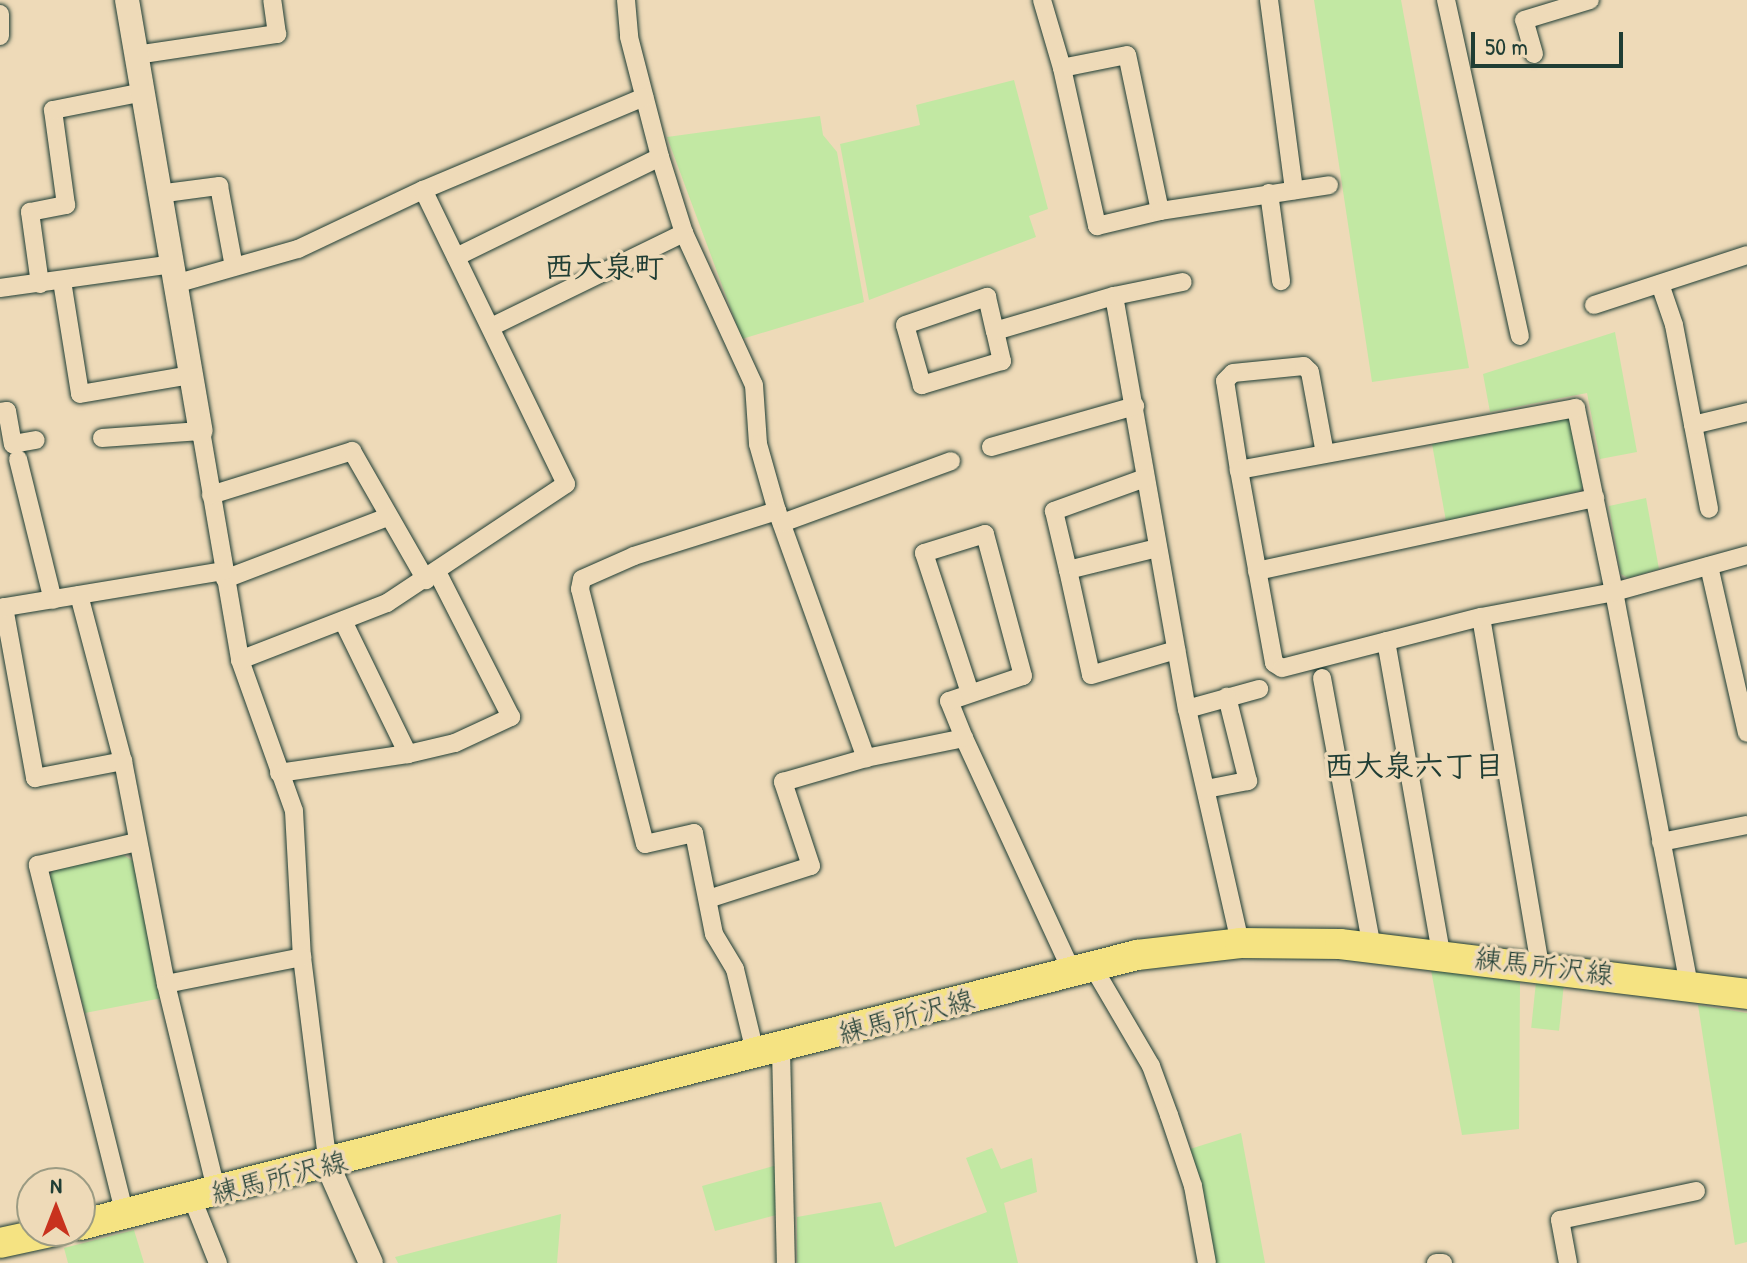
<!DOCTYPE html>
<meta charset="utf-8">
<style>
body{margin:0}
#map{position:relative;width:1747px;height:1263px;overflow:hidden;background:#eedab8;font-family:"Patrick Hand","Klee One",sans-serif}
div>[style]{position:absolute}
.green>*{inset:0;background:#c2e8a3;transform-origin:0 0}
.roads{filter:drop-shadow(0 0 2px #1f3d34) drop-shadow(0 0 2px #1f3d34)}
.minor>*{height:18px;margin:-9px;padding:0 9px;transform-origin:9px;border-radius:9px;background:#eedab8}
.tertiary>*{height:24px;margin:-12px;padding:0 12px;transform-origin:12px;border-radius:12px;background:#eedab8}
.primary>*{height:30px;margin:-15px;padding:0 15px;transform-origin:15px;border-radius:15px;background:#f5e382}
span{translate:-50% -50%;white-space:nowrap;text-align:center;line-height:1.15;-webkit-text-stroke:7px #eedab8;paint-order:stroke}
.street-label{font-size:28px;color:#1f3d34}
.neighbourhood-label{font-size:30px;color:#1f3d34;font-weight:700}
.north{position:absolute;left:16px;top:1167px;width:80px;height:80px;box-sizing:border-box;background:#eedab8;border:2px solid #9b9b83;border-radius:50%;rotate:0deg;font-size:22px;font-weight:700;line-height:32px;text-align:center;color:#1f3d34}
.north::after{content:'';display:block;margin:auto;width:28px;height:36px;background:#c8321e;clip-path:polygon(50% 0,100% 100%,50% 72%,0 100%)}
.scale{position:absolute;left:1471px;top:32px;width:152px;height:36px;box-sizing:border-box;border:4px solid #1f3d34;border-top:0;padding-left:10px;font-size:24px;line-height:28px;white-space:nowrap;color:#1f3d34;-webkit-text-stroke:6px #eedab8;paint-order:stroke}
</style>
<div id="map">
<div class="green">
<i style="clip-path:polygon(1314px 0,1401px 0,1469px 368px,1372px 382px)"></i>
<i style="clip-path:polygon(1014px 80px,1048px 209px,1029px 216px,1036px 237px,869px 300px,840px 144px,920px 125px,916px 105px)"></i>
<i style="clip-path:polygon(820px 116px,823px 135px,837px 152px,864px 302px,742px 339px,667px 137px)"></i>
<i style="clip-path:polygon(1615px 332px,1637px 452px,1600px 459px,1587px 393px,1490px 412px,1483px 374px)"></i>
<i style="clip-path:polygon(1567px 418px,1574px 422px,1585px 483px,1580px 491px,1446px 521px,1432px 444px)"></i>
<i style="clip-path:polygon(1646px 498px,1659px 569px,1628px 578px,1621px 574px,1609px 506px)"></i>
<i style="clip-path:polygon(123px 855px,133px 861px,162px 998px,85px 1013px,50px 877px,53px 869px)"></i>
<i style="clip-path:polygon(1431px 970px,1520px 982px,1519px 1129px,1462px 1135px)"></i>
<i style="left:1536px;top:982px;width:28px;height:46px;rotate:6deg"></i>
<i style="clip-path:polygon(1698px 1005px,1747px 1013px,1747px 1242px,1735px 1245px)"></i>
<i style="clip-path:polygon(1241px 1133px,1265px 1263px,1215px 1263px,1190px 1149px)"></i>
<i style="clip-path:polygon(992px 1148px,1001px 1169px,1032px 1158px,1037px 1192px,1004px 1203px,1018px 1263px,797px 1263px,797px 1217px,881px 1202px,895px 1247px,987px 1212px,966px 1158px)"></i>
<i style="clip-path:polygon(777px 1165px,780px 1214px,715px 1231px,702px 1186px)"></i>
<i style="clip-path:polygon(561px 1214px,557px 1263px,398px 1263px,395px 1257px)"></i>
<i style="clip-path:polygon(134px 1230px,144px 1263px,68px 1263px,64px 1248px)"></i>
</div>
<div class="roads">
<div class="minor">
<i style="left:626px;top:0;width:37px;rotate:85deg"></i>
<i style="left:629px;top:37px;width:124px;rotate:75.5deg"></i>
<i style="left:660px;top:157px;width:80px;rotate:72.5deg"></i>
<i style="left:684px;top:233px;width:167px;rotate:65.3deg"></i>
<i style="left:754px;top:385px;width:59px;rotate:86.1deg"></i>
<i style="left:758px;top:444px;width:70px;rotate:74.2deg"></i>
<i style="left:777px;top:511px;width:263px;rotate:70.2deg"></i>
<i style="left:866px;top:758px;width:100px;rotate:-11.5deg"></i>
<i style="left:964px;top:738px;width:258px;rotate:65.2deg"></i>
<i style="left:1042px;top:0;width:71px;rotate:73.6deg"></i>
<i style="left:1062px;top:68px;width:162px;rotate:77.5deg"></i>
<i style="left:1097px;top:226px;width:65px;rotate:-13.4deg"></i>
<i style="left:1160px;top:211px;width:159px;rotate:-101.9deg"></i>
<i style="left:1127px;top:55px;width:66px;rotate:168.7deg"></i>
<i style="left:1269px;top:0;width:192px;rotate:82.5deg"></i>
<i style="left:1446px;top:0;width:344px;rotate:77.6deg"></i>
<i style="left:0;top:14px;width:22px;rotate:90deg"></i>
<i style="left:1534px;top:54px;width:35px;rotate:-106deg"></i>
<i style="left:1524px;top:20px;width:69px;rotate:-16.9deg"></i>
<i style="left:136px;top:55px;width:143px;rotate:-8.5deg"></i>
<i style="left:277px;top:34px;width:34px;rotate:-98deg"></i>
<i style="left:1269px;top:193px;width:89px;rotate:82.2deg"></i>
<i style="left:158px;top:194px;width:62px;rotate:-7.5deg"></i>
<i style="left:219px;top:186px;width:82px;rotate:79.5deg"></i>
<i style="left:1160px;top:211px;width:171px;rotate:-8.7deg"></i>
<i style="left:456px;top:257px;width:227px;rotate:-26.1deg"></i>
<i style="left:62px;top:281px;width:114px;rotate:80.9deg"></i>
<i style="left:80px;top:394px;width:113px;rotate:-9.7deg"></i>
<i style="left:40px;top:284px;width:73px;rotate:-97.9deg"></i>
<i style="left:30px;top:212px;width:37px;rotate:-11deg"></i>
<i style="left:66px;top:205px;width:96px;rotate:-97.8deg"></i>
<i style="left:53px;top:110px;width:93px;rotate:-11.2deg"></i>
<i style="left:175px;top:284px;width:128px;rotate:-15.9deg"></i>
<i style="left:298px;top:249px;width:138px;rotate:-25.3deg"></i>
<i style="left:423px;top:190px;width:240px;rotate:-22.8deg"></i>
<i style="left:1660px;top:284px;width:43px;rotate:71.1deg"></i>
<i style="left:1674px;top:325px;width:187px;rotate:79.2deg"></i>
<i style="left:0;top:288px;width:174px;rotate:-7.9deg"></i>
<i style="left:1114px;top:296px;width:419px;rotate:80deg"></i>
<i style="left:1187px;top:709px;width:240px;rotate:77.2deg"></i>
<i style="left:1594px;top:305px;width:161px;rotate:-18.1deg"></i>
<i style="left:491px;top:327px;width:215px;rotate:-26deg"></i>
<i style="left:995px;top:331px;width:31px;rotate:77deg"></i>
<i style="left:1002px;top:361px;width:84px;rotate:163.3deg"></i>
<i style="left:922px;top:385px;width:62px;rotate:-105.8deg"></i>
<i style="left:905px;top:325px;width:87px;rotate:-18.9deg"></i>
<i style="left:987px;top:297px;width:35px;rotate:77deg"></i>
<i style="left:995px;top:331px;width:124px;rotate:-16.4deg"></i>
<i style="left:1114px;top:296px;width:70px;rotate:-11.5deg"></i>
<i style="left:0;top:412px;width:7px;rotate:-8deg"></i>
<i style="left:7px;top:411px;width:34px;rotate:80deg"></i>
<i style="left:13px;top:444px;width:23px;rotate:-10deg"></i>
<i style="left:1693px;top:425px;width:56px;rotate:-13.5deg"></i>
<i style="left:102px;top:438px;width:99px;rotate:-4deg"></i>
<i style="left:201px;top:431px;width:232px;rotate:80.3deg"></i>
<i style="left:240px;top:660px;width:160px;rotate:70.3deg"></i>
<i style="left:294px;top:811px;width:146px;rotate:86.9deg"></i>
<i style="left:302px;top:957px;width:211px;rotate:82.9deg"></i>
<i style="left:991px;top:447px;width:150px;rotate:-15.9deg"></i>
<i style="left:18px;top:459px;width:145px;rotate:76.1deg"></i>
<i style="left:1239px;top:470px;width:90px;rotate:-98.9deg"></i>
<i style="left:1225px;top:381px;width:11px;rotate:-45deg"></i>
<i style="left:1233px;top:373px;width:71px;rotate:-5.6deg"></i>
<i style="left:1304px;top:366px;width:8px;rotate:45deg"></i>
<i style="left:1310px;top:372px;width:83px;rotate:79.6deg"></i>
<i style="left:1145px;top:478px;width:97px;rotate:160.1deg"></i>
<i style="left:1054px;top:511px;width:61px;rotate:76.7deg"></i>
<i style="left:1068px;top:570px;width:92px;rotate:-13.9deg"></i>
<i style="left:211px;top:495px;width:148px;rotate:-17.3deg"></i>
<i style="left:352px;top:451px;width:149px;rotate:60.2deg"></i>
<i style="left:782px;top:523px;width:180px;rotate:-20.1deg"></i>
<i style="left:1709px;top:566px;width:171px;rotate:77.2deg"></i>
<i style="left:1068px;top:570px;width:107px;rotate:77.6deg"></i>
<i style="left:1091px;top:675px;width:89px;rotate:-16.4deg"></i>
<i style="left:1257px;top:571px;width:346px;rotate:-12.2deg"></i>
<i style="left:225px;top:579px;width:173px;rotate:-20.9deg"></i>
<i style="left:79px;top:595px;width:172px;rotate:75.2deg"></i>
<i style="left:4px;top:607px;width:174px;rotate:79.7deg"></i>
<i style="left:35px;top:778px;width:90px;rotate:-10.9deg"></i>
<i style="left:123px;top:761px;width:227px;rotate:79.1deg"></i>
<i style="left:166px;top:984px;width:215px;rotate:76.3deg"></i>
<i style="left:0;top:608px;width:226px;rotate:-9.4deg"></i>
<i style="left:1481px;top:617px;width:353px;rotate:80.4deg"></i>
<i style="left:344px;top:623px;width:146px;rotate:64deg"></i>
<i style="left:408px;top:754px;width:48px;rotate:-13.2deg"></i>
<i style="left:455px;top:743px;width:62px;rotate:-24.9deg"></i>
<i style="left:511px;top:717px;width:161px;rotate:-117deg"></i>
<i style="left:1386px;top:641px;width:317px;rotate:80deg"></i>
<i style="left:240px;top:660px;width:158px;rotate:-21.2deg"></i>
<i style="left:387px;top:603px;width:215px;rotate:-33.6deg"></i>
<i style="left:566px;top:484px;width:327px;rotate:-115.9deg"></i>
<i style="left:1322px;top:678px;width:274px;rotate:79.5deg"></i>
<i style="left:1187px;top:709px;width:75px;rotate:-15.5deg"></i>
<i style="left:964px;top:738px;width:40px;rotate:-112deg"></i>
<i style="left:949px;top:701px;width:78px;rotate:-18.7deg"></i>
<i style="left:1023px;top:676px;width:147px;rotate:-105deg"></i>
<i style="left:985px;top:534px;width:64px;rotate:162.7deg"></i>
<i style="left:924px;top:553px;width:147px;rotate:71.8deg"></i>
<i style="left:279px;top:773px;width:130px;rotate:-8.4deg"></i>
<i style="left:1206px;top:789px;width:43px;rotate:-10.8deg"></i>
<i style="left:1248px;top:781px;width:87px;rotate:-104deg"></i>
<i style="left:1661px;top:842px;width:88px;rotate:-11.2deg"></i>
<i style="left:708px;top:899px;width:108px;rotate:-17.8deg"></i>
<i style="left:811px;top:866px;width:89px;rotate:-108.4deg"></i>
<i style="left:783px;top:782px;width:86px;rotate:-16.1deg"></i>
<i style="left:1093px;top:967px;width:115px;rotate:59.6deg"></i>
<i style="left:1151px;top:1066px;width:52px;rotate:69.8deg"></i>
<i style="left:1169px;top:1115px;width:75px;rotate:71.3deg"></i>
<i style="left:1193px;top:1186px;width:78px;rotate:79.7deg"></i>
<i style="left:166px;top:984px;width:139px;rotate:-11.2deg"></i>
<i style="left:1689px;top:985px;width:400px;rotate:-100.8deg"></i>
<i style="left:1614px;top:592px;width:188px;rotate:-101.7deg"></i>
<i style="left:1576px;top:408px;width:343px;rotate:169.6deg"></i>
<i style="left:1239px;top:470px;width:196px;rotate:79.7deg"></i>
<i style="left:1274px;top:663px;width:9px;rotate:32deg"></i>
<i style="left:1282px;top:668px;width:205px;rotate:-14.4deg"></i>
<i style="left:1481px;top:617px;width:135px;rotate:-10.6deg"></i>
<i style="left:1614px;top:592px;width:138px;rotate:-15.5deg"></i>
<i style="left:781px;top:1049px;width:214px;rotate:88.7deg"></i>
<i style="left:756px;top:1056px;width:89px;rotate:-103.6deg"></i>
<i style="left:735px;top:969px;width:41px;rotate:-121deg"></i>
<i style="left:714px;top:934px;width:103px;rotate:-101.2deg"></i>
<i style="left:694px;top:833px;width:50px;rotate:167.3deg"></i>
<i style="left:645px;top:844px;width:263px;rotate:-104.3deg"></i>
<i style="left:580px;top:589px;width:10px;rotate:-79deg"></i>
<i style="left:582px;top:579px;width:57px;rotate:-23.9deg"></i>
<i style="left:634px;top:556px;width:150px;rotate:-17.5deg"></i>
<i style="left:192px;top:1198px;width:70px;rotate:68.2deg"></i>
<i style="left:125px;top:1215px;width:361px;rotate:-104deg"></i>
<i style="left:38px;top:865px;width:102px;rotate:-13.1deg"></i>
<i style="left:1436px;top:1263px;width:7px"></i>
<i style="left:1568px;top:1263px;width:44px;rotate:-100.5deg"></i>
<i style="left:1560px;top:1220px;width:139px;rotate:-12deg"></i>
</div>
<div class="tertiary">
<i style="left:127px;top:0;width:437px;rotate:80.3deg"></i>
<i style="left:328px;top:1166px;width:106px;rotate:66.1deg"></i>
</div>
<div class="primary">
<i style="left:80px;top:1225px;width:1091px;rotate:-14.33deg"></i>
<i style="left:1137px;top:955px;width:104px;rotate:-6.6deg"></i>
<i style="left:1240px;top:943px;width:100px;rotate:0.6deg"></i>
<i style="left:1340px;top:944px;width:410px;rotate:7deg"></i>
<i style="left:0;top:1243px;width:56px;rotate:-12.3deg"></i>
</div>
</div>
<div class="street-label">
<span style="left:1544px;top:966px;rotate:7deg">練馬所沢線</span>
<span style="left:906px;top:1016px;rotate:-15deg">練馬所沢線</span>
<span style="left:279px;top:1177px;rotate:-14deg">練馬所沢線</span>
</div>
<div class="neighbourhood-label">
<span style="left:604px;top:266px">西大泉町</span>
<span style="left:1414px;top:765px">西大泉六丁目</span>
</div>
<div class="north">N</div>
<div class="scale">50 m</div>
</div>
